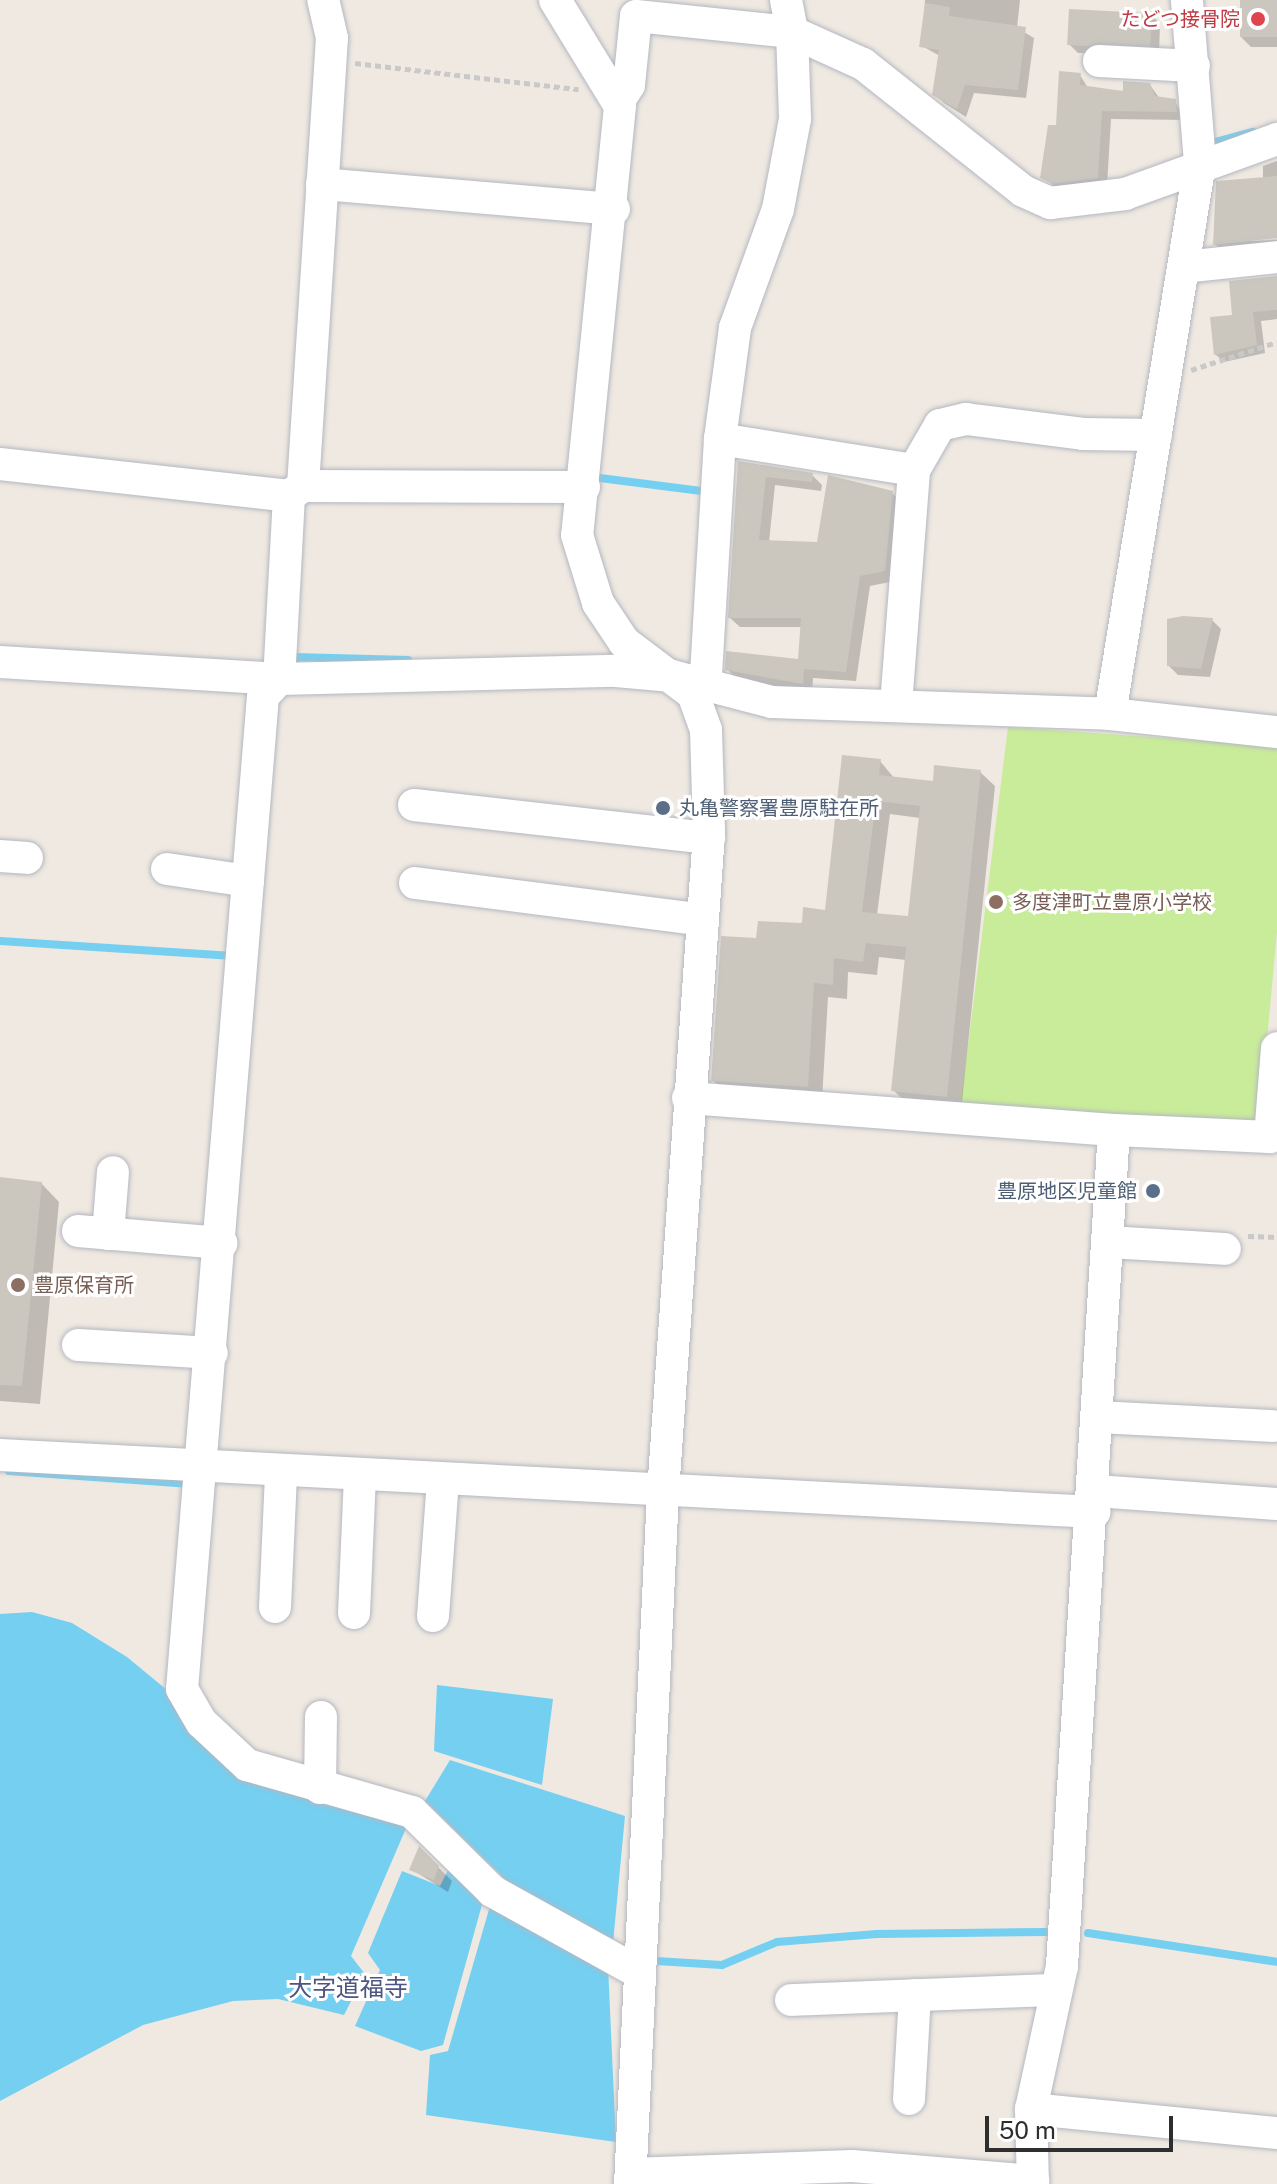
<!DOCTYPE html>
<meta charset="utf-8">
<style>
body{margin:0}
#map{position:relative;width:1277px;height:2184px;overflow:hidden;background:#efe9e1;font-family:"Public Sans","Noto Sans JP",sans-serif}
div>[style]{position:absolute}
.pitch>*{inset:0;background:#c9ec9a}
.water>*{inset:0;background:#75cff0}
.shadow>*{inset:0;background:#0003}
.stream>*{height:8px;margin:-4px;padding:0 4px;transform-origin:4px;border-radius:4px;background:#75cff0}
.building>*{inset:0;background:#cbc7bf;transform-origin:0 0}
.path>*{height:5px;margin-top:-2.5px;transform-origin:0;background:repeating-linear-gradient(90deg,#c9c9c9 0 6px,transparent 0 10px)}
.roads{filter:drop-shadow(0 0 2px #b4b7c1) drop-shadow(0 0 2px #b4b7c1)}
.minor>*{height:32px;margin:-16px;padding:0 16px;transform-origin:16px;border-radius:16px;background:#fff}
.dots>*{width:22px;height:22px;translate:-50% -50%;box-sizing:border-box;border:4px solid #fff;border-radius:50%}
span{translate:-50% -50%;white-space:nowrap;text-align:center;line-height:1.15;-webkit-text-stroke:6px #fff;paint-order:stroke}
.health-label{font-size:20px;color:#be3a42}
.right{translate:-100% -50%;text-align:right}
.service-label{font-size:20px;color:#4e5e75}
.left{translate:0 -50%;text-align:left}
.education-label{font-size:20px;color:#785e54}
.quarter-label{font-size:24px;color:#4d5680}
.scale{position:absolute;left:985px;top:2116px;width:188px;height:36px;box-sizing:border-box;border:4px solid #2e2e2e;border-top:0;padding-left:10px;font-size:24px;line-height:28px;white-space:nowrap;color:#2e2e2e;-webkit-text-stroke:6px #fff;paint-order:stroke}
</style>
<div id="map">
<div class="pitch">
<i style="clip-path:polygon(1008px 727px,1277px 746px,1277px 932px,1259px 1126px,960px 1110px)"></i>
</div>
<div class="water">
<i style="clip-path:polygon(32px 1612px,72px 1623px,127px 1657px,173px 1695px,194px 1729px,407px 1826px,351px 1956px,365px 1974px,344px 2015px,278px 1999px,233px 2001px,143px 2025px,0 2101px,0 1614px)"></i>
<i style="clip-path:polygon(437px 1685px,553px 1699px,542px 1785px,434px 1751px)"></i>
<i style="clip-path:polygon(450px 1760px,625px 1816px,613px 1943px,517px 1891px,425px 1801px)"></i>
<i style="clip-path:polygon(451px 1864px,485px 1894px,443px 2045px,421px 2051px,355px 2026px,380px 1970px,368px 1953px,402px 1871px,440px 1886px)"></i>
<i style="clip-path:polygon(492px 1899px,608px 1966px,616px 2142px,426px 2115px,430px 2055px,448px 2051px)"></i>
</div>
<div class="shadow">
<i style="clip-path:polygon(925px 0,1020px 0,1017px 28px,1034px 38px,1026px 98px,974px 93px,966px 117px,944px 103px,934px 94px,940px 56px,922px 46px)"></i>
<i style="clip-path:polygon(1243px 0,1277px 0,1277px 47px,1251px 47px,1241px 37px)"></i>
<i style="clip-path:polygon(1152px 15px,1160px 24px,1159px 53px,1078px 53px,1069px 44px)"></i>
<i style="clip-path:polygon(1080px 75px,1088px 88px,1125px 93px,1150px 85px,1160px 99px,1175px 101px,1185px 120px,1111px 119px,1107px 186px,1063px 192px,1042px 177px)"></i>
<i style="clip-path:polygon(1277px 161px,1277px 236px,1222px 242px,1277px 240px,1277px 247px,1224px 253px,1215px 244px,1263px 179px,1263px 166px)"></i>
<i style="clip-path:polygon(1277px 278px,1277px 319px,1261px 321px,1265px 353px,1224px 362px,1215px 354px,1234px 316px)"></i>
<i style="clip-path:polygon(740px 463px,812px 475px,822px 485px,821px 491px,775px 485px,769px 542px,819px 545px,892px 493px,902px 503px,895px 581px,870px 586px,856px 681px,813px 678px,812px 693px,737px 679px,727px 669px,800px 661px,802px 627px,740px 627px,730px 618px)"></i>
<i style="clip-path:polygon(1212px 620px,1221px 629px,1210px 677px,1178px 675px,1169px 666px)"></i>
<i style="clip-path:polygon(evenodd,880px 761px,895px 779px,935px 783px,980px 772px,995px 786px,961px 1111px,908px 1104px,893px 1090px,906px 960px,879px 957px,877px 975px,848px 972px,847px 999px,828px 997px,822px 1100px,727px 1094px,713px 1080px,758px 941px,827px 912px,880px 761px,890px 814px,920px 818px,910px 918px,877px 915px,890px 814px)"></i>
<i style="clip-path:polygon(0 1179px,41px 1183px,59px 1202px,40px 1404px,0 1401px)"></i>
<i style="clip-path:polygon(420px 1849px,452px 1881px,448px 1892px,411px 1869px)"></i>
</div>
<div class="stream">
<i style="left:1215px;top:142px;width:39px;rotate:-15deg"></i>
<i style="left:600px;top:478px;width:110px;rotate:7.3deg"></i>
<i style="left:294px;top:657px;width:114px;rotate:1.5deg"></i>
<i style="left:0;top:941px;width:230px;rotate:3.7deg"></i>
<i style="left:9px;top:1471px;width:182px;rotate:4.1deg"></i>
<i style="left:1088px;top:1933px;width:191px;rotate:8.7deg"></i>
<i style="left:656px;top:1961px;width:66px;rotate:3.5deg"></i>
<i style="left:722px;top:1965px;width:60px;rotate:-22.7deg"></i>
<i style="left:777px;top:1942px;width:100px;rotate:-4.6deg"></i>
<i style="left:877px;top:1934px;width:169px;rotate:-0.7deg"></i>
</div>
<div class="building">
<i style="left:1240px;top:0;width:37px;height:37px"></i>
<i style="clip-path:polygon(925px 3px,950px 7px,949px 16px,1026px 27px,1018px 90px,965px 85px,957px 109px,932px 95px,939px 50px,919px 47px)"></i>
<i style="left:1069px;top:9px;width:83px;height:36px;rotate:3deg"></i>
<i style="clip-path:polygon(1059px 71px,1081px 73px,1080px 85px,1123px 91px,1123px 81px,1150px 83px,1155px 96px,1176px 99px,1177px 112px,1102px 111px,1098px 178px,1053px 184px,1040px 178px,1048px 125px,1056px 125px)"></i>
<i style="clip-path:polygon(1277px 176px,1277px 238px,1213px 245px,1216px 181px)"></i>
<i style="clip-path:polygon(1277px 276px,1277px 310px,1253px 312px,1257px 345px,1214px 355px,1210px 317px,1232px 315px,1229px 281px)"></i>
<i style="clip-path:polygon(738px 461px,813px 473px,812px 482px,766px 477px,759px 540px,817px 542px,828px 475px,893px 491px,885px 571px,860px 576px,846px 672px,804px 669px,803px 684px,725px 670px,726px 651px,798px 659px,801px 618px,728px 618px)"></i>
<i style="clip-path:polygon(1183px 616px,1213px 618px,1201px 669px,1167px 666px,1167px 619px)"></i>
<i style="clip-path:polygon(evenodd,842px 755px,881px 759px,879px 775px,933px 781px,934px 765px,981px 770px,947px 1097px,891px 1091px,906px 947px,866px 943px,863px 962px,834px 958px,833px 985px,814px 983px,808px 1087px,711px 1081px,721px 936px,756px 938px,758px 921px,802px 923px,803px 907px,825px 910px,842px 755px,876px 801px,920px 806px,908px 916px,862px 912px,876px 801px)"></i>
<i style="clip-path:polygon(0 1177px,42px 1182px,22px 1386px,0 1385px)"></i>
<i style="clip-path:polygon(419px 1846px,439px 1866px,434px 1880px,409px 1870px)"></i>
</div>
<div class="path">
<i style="left:355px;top:63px;width:225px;rotate:6.7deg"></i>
<i style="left:1191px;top:370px;width:90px;rotate:-18deg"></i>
<i style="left:1248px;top:1236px;width:29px;rotate:2deg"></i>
</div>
<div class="roads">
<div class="minor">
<i style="left:555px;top:0;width:124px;rotate:58.5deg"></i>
<i style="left:620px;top:106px;width:431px;rotate:95.7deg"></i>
<i style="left:577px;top:535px;width:71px;rotate:72.8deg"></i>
<i style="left:598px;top:603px;width:47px;rotate:56.3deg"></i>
<i style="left:624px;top:642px;width:86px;rotate:37deg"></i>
<i style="left:693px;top:694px;width:38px;rotate:70deg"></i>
<i style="left:706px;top:730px;width:103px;rotate:88.3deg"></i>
<i style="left:709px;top:833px;width:662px;rotate:93.99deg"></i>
<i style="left:663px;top:1493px;width:692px;rotate:92.73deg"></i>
<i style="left:786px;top:0;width:33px;rotate:79deg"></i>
<i style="left:792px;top:32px;width:78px;rotate:24.3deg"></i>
<i style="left:863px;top:64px;width:204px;rotate:38.4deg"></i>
<i style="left:1023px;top:191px;width:30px;rotate:24deg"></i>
<i style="left:1050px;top:203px;width:76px;rotate:-6.8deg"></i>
<i style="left:1125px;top:194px;width:162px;rotate:-19.9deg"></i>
<i style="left:1099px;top:61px;width:95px;rotate:3deg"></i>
<i style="left:618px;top:102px;width:20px;rotate:-57deg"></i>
<i style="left:629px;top:85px;width:69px;rotate:-84.2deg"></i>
<i style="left:636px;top:16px;width:157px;rotate:5.9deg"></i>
<i style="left:792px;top:32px;width:87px;rotate:88deg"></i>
<i style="left:795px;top:119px;width:92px;rotate:100.7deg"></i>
<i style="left:778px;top:209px;width:127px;rotate:109.9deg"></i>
<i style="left:735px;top:328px;width:112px;rotate:97.7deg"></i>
<i style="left:720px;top:439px;width:249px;rotate:93.4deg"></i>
<i style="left:322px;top:184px;width:293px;rotate:4.9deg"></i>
<i style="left:1184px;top:267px;width:94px;rotate:-6.1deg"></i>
<i style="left:720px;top:439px;width:196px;rotate:9.1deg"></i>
<i style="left:0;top:464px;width:291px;rotate:6.3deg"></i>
<i style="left:289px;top:496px;width:17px;rotate:-36deg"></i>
<i style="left:303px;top:486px;width:281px;rotate:0.2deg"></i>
<i style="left:303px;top:486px;width:449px;rotate:-86.3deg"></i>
<i style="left:332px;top:38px;width:39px;rotate:-103deg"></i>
<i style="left:289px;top:496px;width:183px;rotate:93.1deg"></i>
<i style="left:279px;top:679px;width:23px;rotate:133deg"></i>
<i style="left:263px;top:696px;width:996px;rotate:94.66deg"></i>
<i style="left:182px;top:1689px;width:39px;rotate:60deg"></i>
<i style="left:202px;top:1723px;width:62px;rotate:43deg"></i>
<i style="left:247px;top:1765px;width:172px;rotate:15.9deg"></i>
<i style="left:412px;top:1812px;width:112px;rotate:44.6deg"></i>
<i style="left:492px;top:1891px;width:169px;rotate:29deg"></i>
<i style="left:0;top:662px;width:280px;rotate:3.5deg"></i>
<i style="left:279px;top:679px;width:337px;rotate:-1.4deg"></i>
<i style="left:616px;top:671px;width:56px;rotate:5.1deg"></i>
<i style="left:672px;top:676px;width:103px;rotate:14.6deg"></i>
<i style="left:772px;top:702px;width:338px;rotate:2deg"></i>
<i style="left:1110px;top:714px;width:168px;rotate:6.2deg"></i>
<i style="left:896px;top:705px;width:236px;rotate:-85.6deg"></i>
<i style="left:914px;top:470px;width:52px;rotate:-60deg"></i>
<i style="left:940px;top:425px;width:27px;rotate:-13deg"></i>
<i style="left:966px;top:419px;width:118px;rotate:7.3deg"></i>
<i style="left:1083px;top:434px;width:73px;rotate:0.8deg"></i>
<i style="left:1110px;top:714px;width:558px;rotate:-80.72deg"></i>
<i style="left:1200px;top:163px;width:164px;rotate:-94.6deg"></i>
<i style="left:414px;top:805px;width:297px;rotate:6.4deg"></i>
<i style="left:0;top:856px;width:27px;rotate:4deg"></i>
<i style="left:167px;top:869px;width:82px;rotate:8.4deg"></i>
<i style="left:415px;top:883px;width:289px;rotate:7.3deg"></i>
<i style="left:688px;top:1098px;width:427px;rotate:4.3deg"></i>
<i style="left:1114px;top:1130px;width:838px;rotate:93.56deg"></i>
<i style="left:1062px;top:1966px;width:146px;rotate:102.2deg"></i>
<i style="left:1031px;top:2109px;width:75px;rotate:88.5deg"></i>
<i style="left:1114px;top:1130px;width:156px;rotate:2.6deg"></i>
<i style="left:1270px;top:1137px;width:89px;rotate:-85.5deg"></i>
<i style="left:78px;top:1231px;width:144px;rotate:4.8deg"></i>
<i style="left:108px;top:1234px;width:62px;rotate:-85.4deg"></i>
<i style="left:1108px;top:1242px;width:117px;rotate:3.4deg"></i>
<i style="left:78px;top:1345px;width:134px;rotate:3.4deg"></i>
<i style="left:1100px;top:1417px;width:173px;rotate:3deg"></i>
<i style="left:0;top:1455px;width:1096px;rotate:2.98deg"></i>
<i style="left:1096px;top:1491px;width:181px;rotate:4.1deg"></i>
<i style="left:275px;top:1607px;width:134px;rotate:-87.4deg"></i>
<i style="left:354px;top:1613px;width:136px;rotate:-87.5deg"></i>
<i style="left:433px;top:1616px;width:135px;rotate:-85.8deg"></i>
<i style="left:320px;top:1788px;width:71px;rotate:-89.2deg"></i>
<i style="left:791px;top:2000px;width:264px;rotate:-2.2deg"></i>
<i style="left:909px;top:2099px;width:104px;rotate:-86.7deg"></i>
<i style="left:1031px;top:2109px;width:247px;rotate:5.6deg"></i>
<i style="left:631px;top:2174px;width:221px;rotate:-2.1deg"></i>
<i style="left:852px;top:2166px;width:182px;rotate:4.7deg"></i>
</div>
</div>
<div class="dots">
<i style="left:1258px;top:19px;background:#e0444e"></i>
<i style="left:663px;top:808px;background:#5c6f8a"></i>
<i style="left:996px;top:902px;background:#8d6e63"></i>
<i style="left:1153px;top:1191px;background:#5c6f8a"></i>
<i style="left:18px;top:1285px;background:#8d6e63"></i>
</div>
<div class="health-label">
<span class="right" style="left:1240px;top:19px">たどつ接骨院</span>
</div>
<div class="service-label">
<span class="left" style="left:679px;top:808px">丸亀警察署豊原駐在所</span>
<span class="right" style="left:1137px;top:1191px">豊原地区児童館</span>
</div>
<div class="education-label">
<span class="left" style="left:1012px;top:902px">多度津町立豊原小学校</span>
<span class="left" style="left:34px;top:1285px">豊原保育所</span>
</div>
<div class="quarter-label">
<span style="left:348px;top:1988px">大字道福寺</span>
</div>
<div class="scale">50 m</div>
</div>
